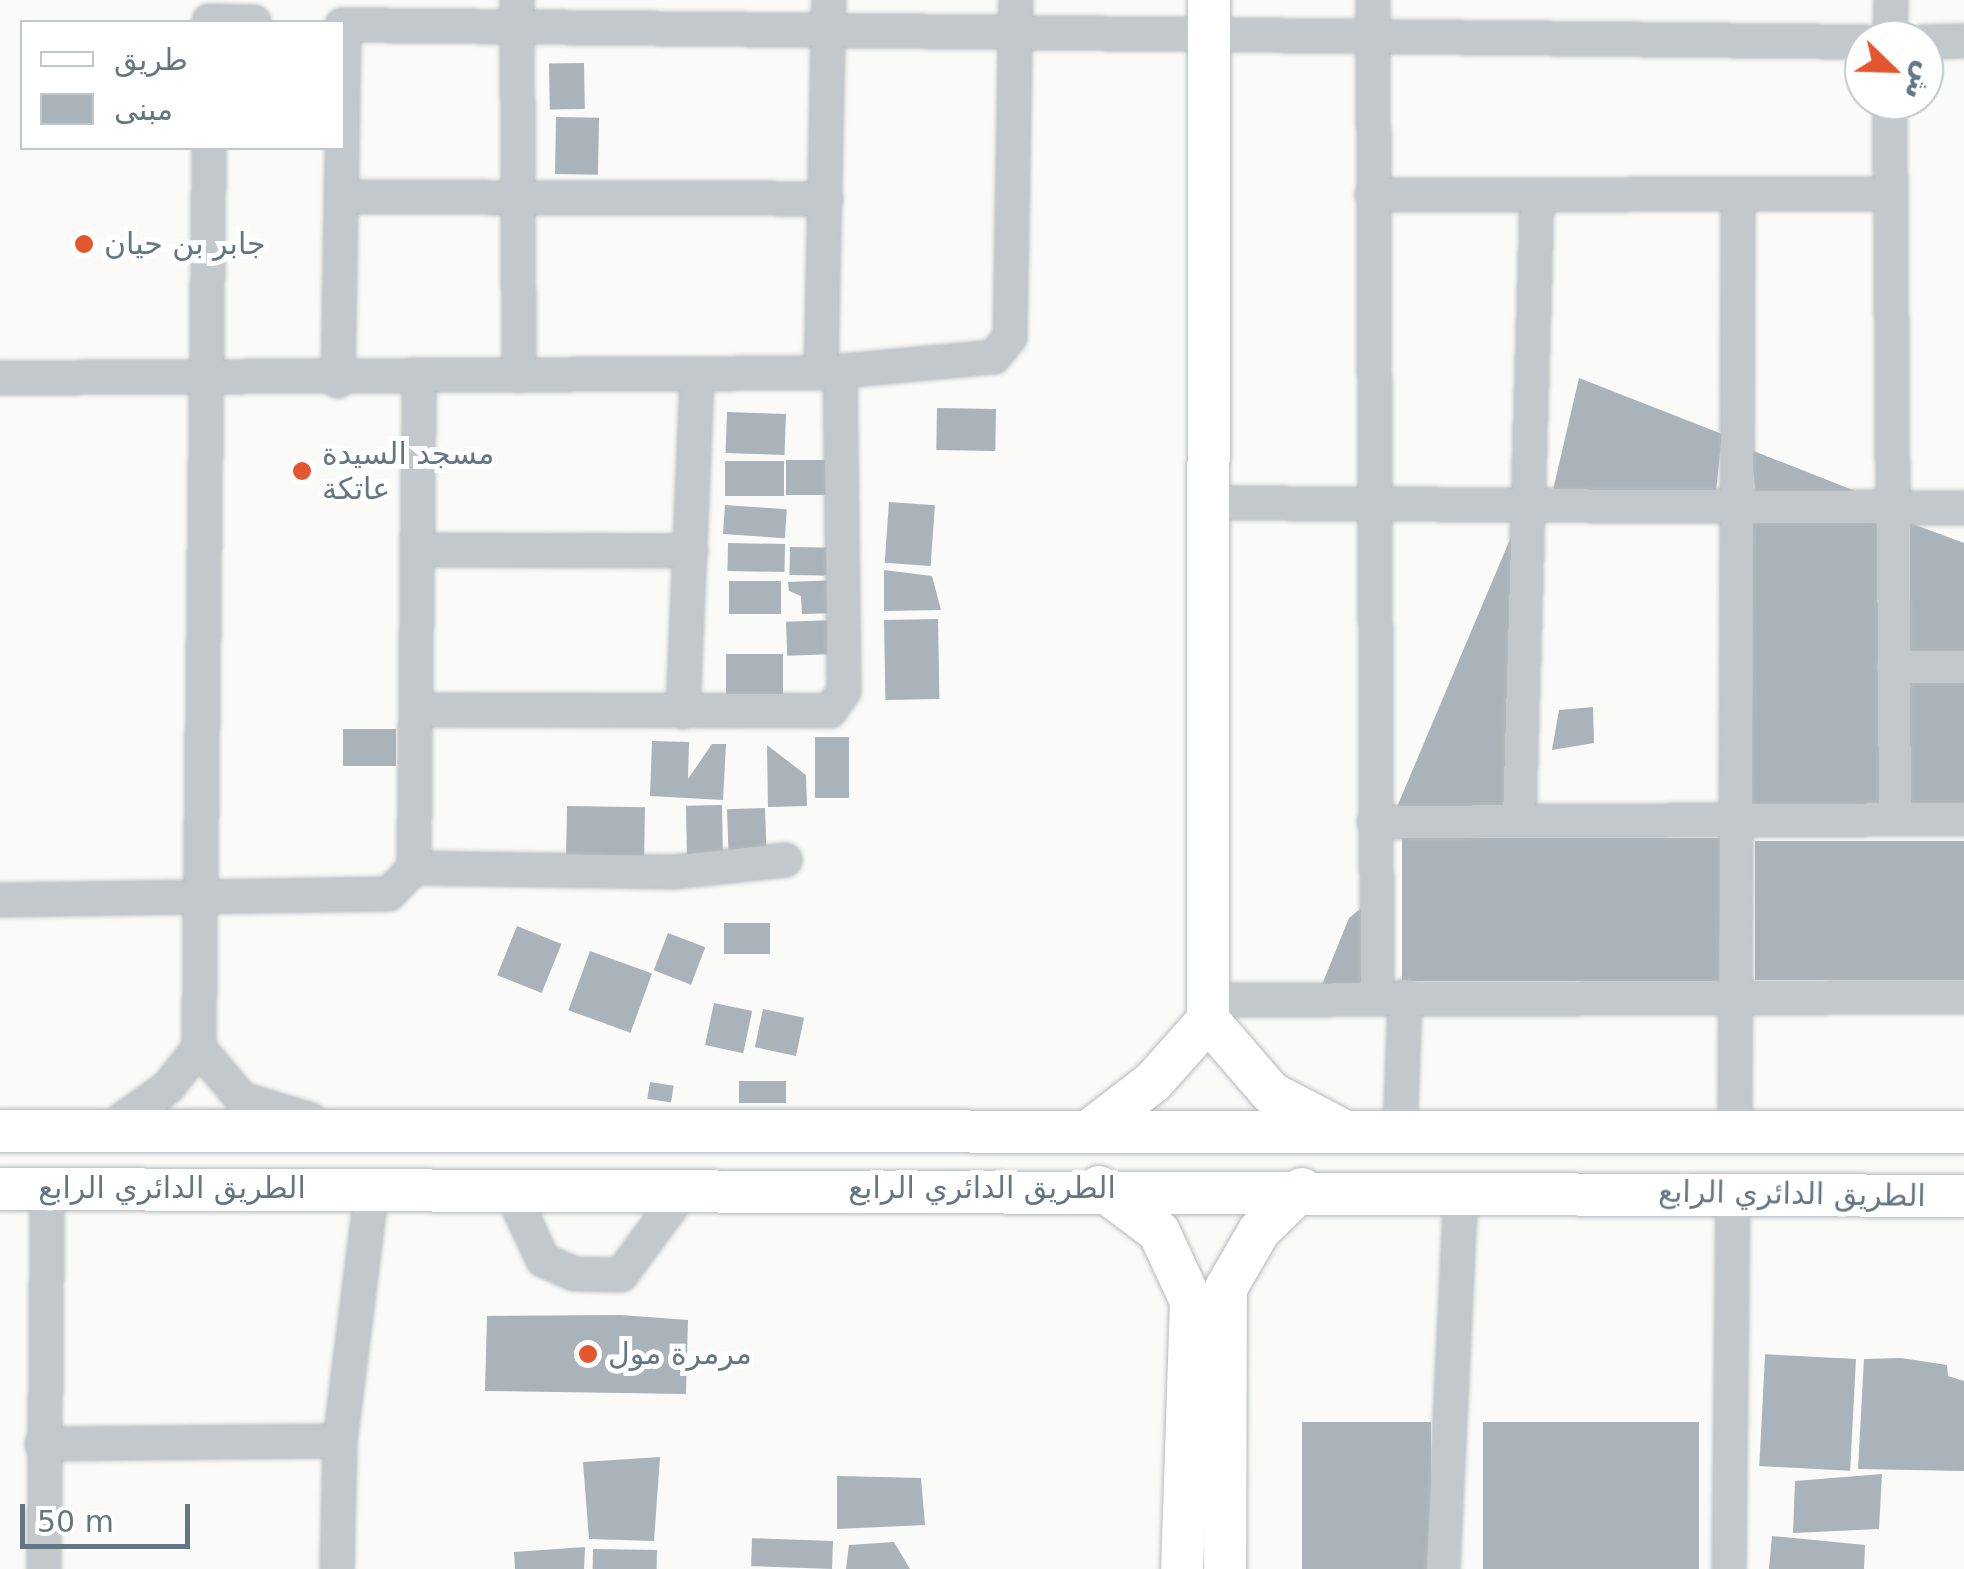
<!DOCTYPE html>
<meta charset="utf-8">
<style>
body{margin:0}
#map{position:relative;width:1964px;height:1569px;overflow:hidden;background:#fafaf8;font-family:"DejaVu Sans","Noto Naskh Arabic",sans-serif}
div>[style]{position:absolute}
.building>*{inset:0;background:#aab3b9;transform-origin:0 0}
.roads{filter:drop-shadow(0 0 2px #b5babe) drop-shadow(0 0 2px #b5babe)}
.minor>*{height:32px;margin:-16px;padding:0 16px;transform-origin:16px;border-radius:16px;background:#c3c8cc}
.major>*{height:42px;margin:-21px;padding:0 21px;transform-origin:21px;border-radius:21px;background:#fff}
.dots>*{width:28px;height:28px;translate:-50% -50%;box-sizing:border-box;border:5px solid #fff;border-radius:50%}
span{translate:-50% -50%;white-space:nowrap;text-align:center;line-height:1.15;-webkit-text-stroke:10px #fff;paint-order:stroke}
.poi-label{font-size:30px;color:#657683}
.left{translate:0 -50%;text-align:left}
.street-label{font-size:30px;color:#657683}
.legend{position:absolute;left:20px;top:20px;width:325px;height:130px;box-sizing:border-box;background:#fff;border:2px solid #c1c8cd;margin:0;padding:12px 18px;list-style:none;font-size:30px;color:#657683}
.legend li{display:flex;align-items:center;gap:20px;height:50px}
.legend b{width:50px;border:2px solid #c1c8cd}
.north{position:absolute;left:1844px;top:20px;width:100px;height:100px;box-sizing:border-box;background:#fff;border:2px solid #c1c8cd;border-radius:50%;rotate:113deg;font-size:28px;font-weight:700;line-height:40px;text-align:center;color:#657683}
.north::after{content:'';display:block;margin:auto;width:35px;height:45px;background:#e4572e;clip-path:polygon(50% 0,100% 100%,50% 72%,0 100%)}
.scale{position:absolute;left:20px;top:1504px;width:170px;height:45px;box-sizing:border-box;border:5px solid #657683;border-top:0;padding-left:12px;font-size:30px;line-height:35px;white-space:nowrap;color:#657683;-webkit-text-stroke:8px #fff;paint-order:stroke}
</style>
<div id="map">
<div class="building">
<i style="left:584px;top:63px;width:46px;height:35px;rotate:89deg"></i>
<i style="left:556px;top:117px;width:43px;height:57px;rotate:1deg"></i>
<i style="clip-path:polygon(1579px 378px,1722px 434px,1716px 492px,1553px 490px)"></i>
<i style="left:937px;top:408px;width:59px;height:42px;rotate:1deg"></i>
<i style="left:727px;top:412px;width:59px;height:41px;rotate:2deg"></i>
<i style="clip-path:polygon(1751px 450px,1873px 498px,1756px 498px)"></i>
<i style="left:834px;top:460px;width:35px;height:48px;rotate:90deg"></i>
<i style="left:725px;top:461px;width:59px;height:35px"></i>
<i style="left:889px;top:502px;width:46px;height:61px;rotate:4deg"></i>
<i style="left:725px;top:505px;width:62px;height:29px;rotate:4deg"></i>
<i style="clip-path:polygon(1519px 518px,1512px 810px,1394px 814px)"></i>
<i style="left:1881px;top:519px;width:289px;height:136px;rotate:89deg"></i>
<i style="clip-path:polygon(1910px 523px,1964px 543px,1964px 655px,1910px 656px)"></i>
<i style="left:728px;top:543px;width:57px;height:28px;rotate:1deg"></i>
<i style="left:790px;top:547px;width:49px;height:28px;rotate:1deg"></i>
<i style="clip-path:polygon(884px 570px,932px 576px,941px 610px,884px 611px)"></i>
<i style="clip-path:polygon(837px 580px,838px 613px,802px 614px,801px 596px,789px 591px,788px 582px)"></i>
<i style="left:729px;top:581px;width:52px;height:33px"></i>
<i style="left:938px;top:619px;width:80px;height:54px;rotate:89deg"></i>
<i style="left:836px;top:620px;width:34px;height:50px;rotate:88deg"></i>
<i style="left:726px;top:654px;width:57px;height:40px"></i>
<i style="left:1908px;top:681px;width:56px;height:124px"></i>
<i style="clip-path:polygon(1593px 707px,1594px 743px,1552px 750px,1559px 710px)"></i>
<i style="left:343px;top:729px;width:53px;height:37px"></i>
<i style="left:815px;top:737px;width:34px;height:61px"></i>
<i style="clip-path:polygon(652px 741px,689px 742px,688px 779px,712px 744px,726px 744px,723px 800px,650px 796px)"></i>
<i style="clip-path:polygon(767px 745px,806px 775px,807px 806px,768px 807px)"></i>
<i style="left:722px;top:805px;width:56px;height:36px;rotate:89deg"></i>
<i style="left:567px;top:806px;width:78px;height:56px;rotate:1deg"></i>
<i style="left:765px;top:808px;width:49px;height:38px;rotate:88deg"></i>
<i style="left:1724px;top:838px;width:143px;height:322px;rotate:90deg"></i>
<i style="left:1755px;top:841px;width:209px;height:139px"></i>
<i style="clip-path:polygon(1364px 906px,1366px 985px,1321px 987px,1349px 918px)"></i>
<i style="left:724px;top:923px;width:46px;height:31px"></i>
<i style="left:517px;top:926px;width:48px;height:53px;rotate:22deg"></i>
<i style="left:668px;top:933px;width:40px;height:40px;rotate:21deg"></i>
<i style="left:590px;top:951px;width:66px;height:63px;rotate:20deg"></i>
<i style="left:714px;top:1003px;width:39px;height:43px;rotate:12deg"></i>
<i style="left:763px;top:1009px;width:42px;height:39px;rotate:12deg"></i>
<i style="left:739px;top:1081px;width:47px;height:22px"></i>
<i style="left:650px;top:1082px;width:24px;height:17px;rotate:9deg"></i>
<i style="clip-path:polygon(621px 1315px,688px 1320px,686px 1394px,485px 1391px,487px 1316px)"></i>
<i style="clip-path:polygon(1901px 1358px,1947px 1365px,1948px 1376px,1964px 1381px,1964px 1471px,1858px 1469px,1864px 1359px)"></i>
<i style="left:1856px;top:1359px;width:112px;height:91px;rotate:93deg"></i>
<i style="left:1302px;top:1422px;width:129px;height:147px"></i>
<i style="left:1699px;top:1422px;width:147px;height:216px;rotate:90deg"></i>
<i style="clip-path:polygon(660px 1457px,654px 1541px,589px 1539px,583px 1462px)"></i>
<i style="clip-path:polygon(1882px 1474px,1879px 1529px,1793px 1533px,1795px 1481px)"></i>
<i style="clip-path:polygon(837px 1476px,921px 1478px,925px 1525px,837px 1529px)"></i>
<i style="clip-path:polygon(1772px 1536px,1865px 1545px,1864px 1569px,1769px 1569px)"></i>
<i style="left:833px;top:1541px;width:28px;height:81px;rotate:92deg"></i>
<i style="clip-path:polygon(894px 1542px,910px 1569px,846px 1569px,849px 1545px)"></i>
<i style="clip-path:polygon(585px 1547px,584px 1569px,515px 1569px,514px 1552px)"></i>
<i style="left:593px;top:1549px;width:64px;height:20px;rotate:1deg"></i>
</div>
<div class="roads">
<div class="minor">
<i style="left:517px;top:0;width:376px;rotate:89.7deg"></i>
<i style="left:1373px;top:0;width:997px;rotate:89.77deg"></i>
<i style="left:209px;top:21px;width:45px;rotate:1.3deg"></i>
<i style="left:342px;top:25px;width:1522px;rotate:0.64deg"></i>
<i style="left:1890px;top:40px;width:40px;rotate:-88.6deg"></i>
<i style="left:1924px;top:42px;width:40px;rotate:-1.4deg"></i>
<i style="left:1890px;top:100px;width:719px;rotate:89.6deg"></i>
<i style="left:209px;top:148px;width:900px;rotate:90.64deg"></i>
<i style="left:199px;top:1048px;width:67px;rotate:49.9deg"></i>
<i style="left:242px;top:1099px;width:72px;rotate:16.9deg"></i>
<i style="left:1372px;top:195px;width:517px;rotate:-0.11deg"></i>
<i style="left:343px;top:197px;width:483px;rotate:0.2deg"></i>
<i style="left:821px;top:373px;width:373px;rotate:-88.8deg"></i>
<i style="left:0;top:378px;width:821px;rotate:-0.35deg"></i>
<i style="left:821px;top:373px;width:174px;rotate:-5.3deg"></i>
<i style="left:994px;top:357px;width:26px;rotate:-51deg"></i>
<i style="left:1010px;top:337px;width:337px;rotate:-89deg"></i>
<i style="left:338px;top:381px;width:356px;rotate:-89deg"></i>
<i style="left:1211px;top:503px;width:753px;rotate:0.38deg"></i>
<i style="left:422px;top:550px;width:269px;rotate:0.2deg"></i>
<i style="left:1893px;top:667px;width:71px"></i>
<i style="left:419px;top:710px;width:411px;rotate:0.1deg"></i>
<i style="left:830px;top:711px;width:24px;rotate:-55deg"></i>
<i style="left:844px;top:691px;width:319px;rotate:-90.7deg"></i>
<i style="left:683px;top:712px;width:336px;rotate:-87.6deg"></i>
<i style="left:1519px;top:820px;width:622px;rotate:-88.34deg"></i>
<i style="left:1374px;top:822px;width:590px;rotate:-0.29deg"></i>
<i style="left:414px;top:868px;width:487px;rotate:-89.4deg"></i>
<i style="left:0;top:900px;width:389px;rotate:-0.9deg"></i>
<i style="left:389px;top:894px;width:36px;rotate:-46deg"></i>
<i style="left:414px;top:868px;width:259px;rotate:0.9deg"></i>
<i style="left:673px;top:872px;width:113px;rotate:-6.1deg"></i>
<i style="left:1209px;top:1000px;width:755px;rotate:-0.23deg"></i>
<i style="left:108px;top:1130px;width:74px;rotate:-35.6deg"></i>
<i style="left:168px;top:1087px;width:50px;rotate:-51.5deg"></i>
<i style="left:1735px;top:1133px;width:935px;rotate:-89.82deg"></i>
<i style="left:1400px;top:1135px;width:139px;rotate:-87.9deg"></i>
<i style="left:510px;top:1189px;width:78px;rotate:65.1deg"></i>
<i style="left:543px;top:1260px;width:34px;rotate:24deg"></i>
<i style="left:574px;top:1274px;width:47px;rotate:1.2deg"></i>
<i style="left:621px;top:1275px;width:104px;rotate:-53.6deg"></i>
<i style="left:340px;top:1441px;width:257px;rotate:-82.8deg"></i>
<i style="left:42px;top:1444px;width:298px;rotate:-0.6deg"></i>
<i style="left:340px;top:1441px;width:128px;rotate:91.3deg"></i>
<i style="left:44px;top:1569px;width:380px;rotate:-89.5deg"></i>
<i style="left:1443px;top:1569px;width:379px;rotate:-87.3deg"></i>
<i style="left:1729px;top:1569px;width:375px;rotate:-89.4deg"></i>
</div>
<div class="major">
<i style="left:1209px;top:0;width:1020px;rotate:90.06deg"></i>
<i style="left:1208px;top:1020px;width:96px;rotate:49.2deg"></i>
<i style="left:1271px;top:1093px;width:78px;rotate:27.6deg"></i>
<i style="left:0;top:1131px;width:1964px;rotate:0.03deg"></i>
<i style="left:1088px;top:1132px;width:82px;rotate:-37.6deg"></i>
<i style="left:1153px;top:1082px;width:83px;rotate:-48.4deg"></i>
<i style="left:1099px;top:1187px;width:75px;rotate:36.9deg"></i>
<i style="left:1159px;top:1232px;width:76px;rotate:65.1deg"></i>
<i style="left:1191px;top:1301px;width:268px;rotate:91.9deg"></i>
<i style="left:0;top:1189px;width:1964px;rotate:0.2deg"></i>
<i style="left:1225px;top:1569px;width:281px;rotate:-89.8deg"></i>
<i style="left:1226px;top:1288px;width:66px;rotate:-59.9deg"></i>
<i style="left:1259px;top:1231px;width:60px;rotate:-44.3deg"></i>
</div>
</div>
<div class="dots">
<i style="left:84px;top:244px;background:#e4572e"></i>
<i style="left:302px;top:471px;background:#e4572e"></i>
<i style="left:588px;top:1354px;background:#e4572e"></i>
</div>
<div class="poi-label">
<span class="left" style="left:104px;top:244px">جابر بن حيان</span>
<span class="left" style="left:322px;top:471px">مسجد السيدة<br>عاتكة</span>
<span class="left" style="left:608px;top:1354px">مرمرة مول</span>
</div>
<div class="street-label">
<span style="left:172px;top:1188px">الطريق الدائري الرابع</span>
<span style="left:982px;top:1188px">الطريق الدائري الرابع</span>
<span style="left:1792px;top:1194px;rotate:1deg">الطريق الدائري الرابع</span>
</div>
<ul class="legend">
<li><b style="height:12px;background:#fff"></b>طريق</li>
<li><b style="height:28px;background:#aab3b9"></b>مبنى</li>
</ul>
<div class="north">ش</div>
<div class="scale">50 m</div>
</div>
